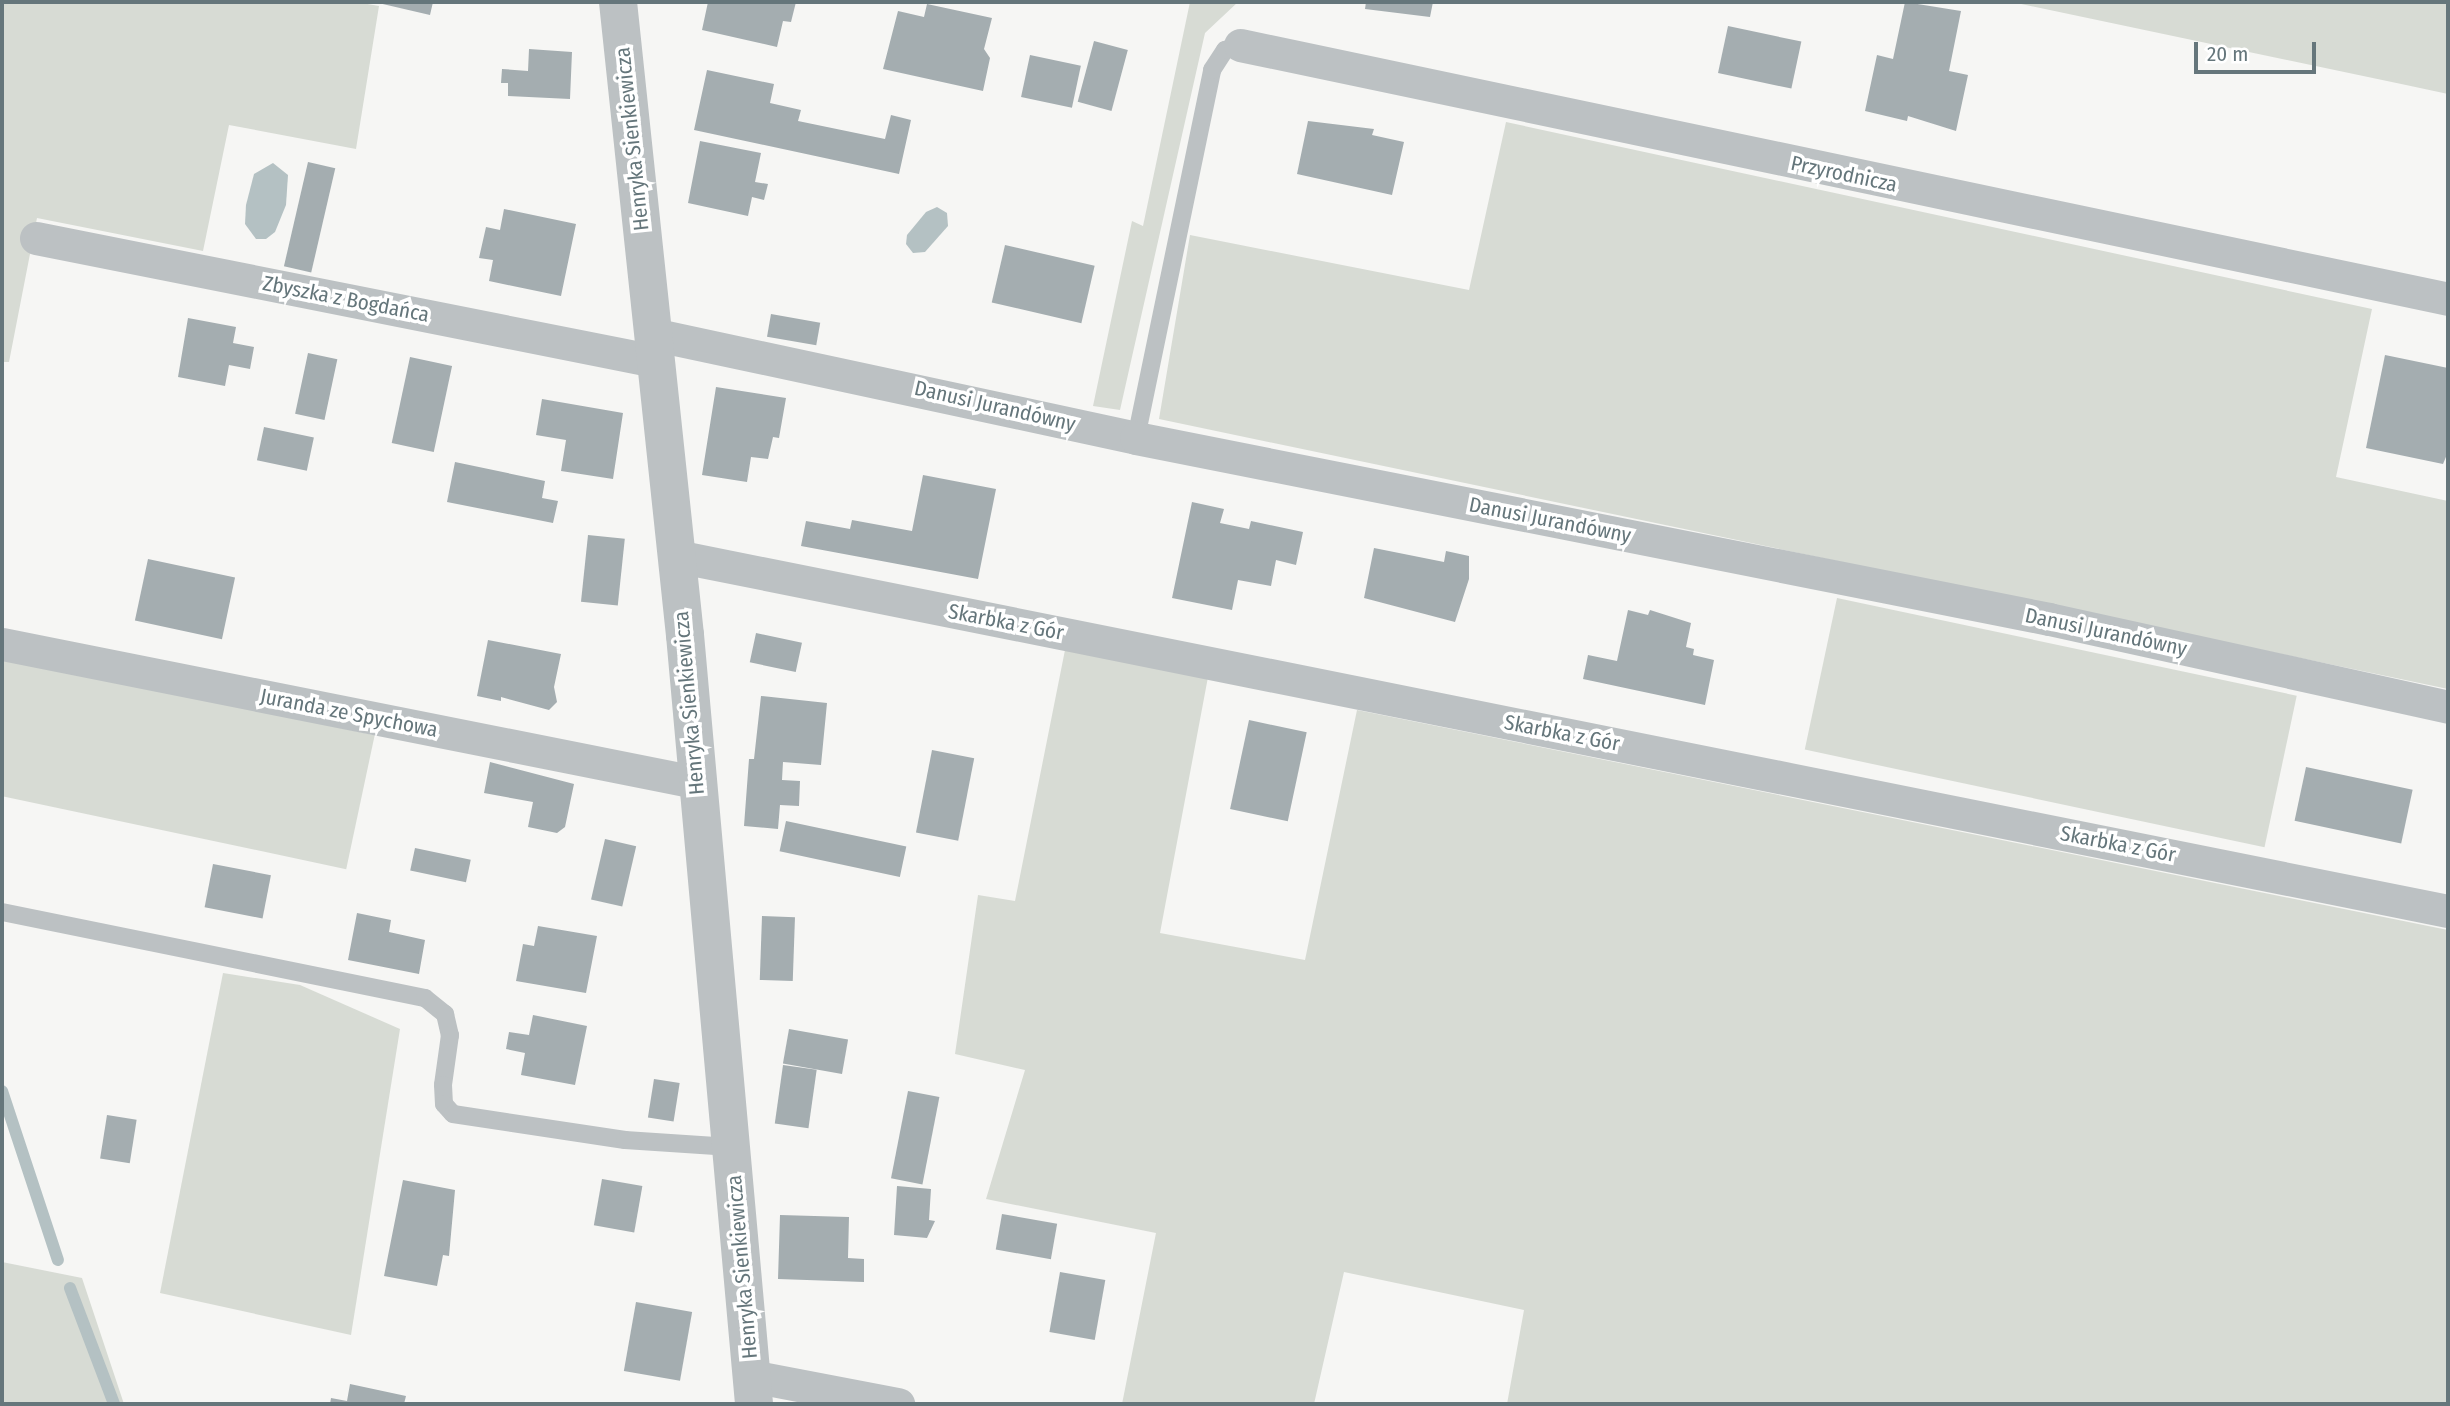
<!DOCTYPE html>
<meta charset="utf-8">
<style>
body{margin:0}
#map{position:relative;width:2450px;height:1406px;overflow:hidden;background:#f6f6f4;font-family:"Fira Sans Condensed",sans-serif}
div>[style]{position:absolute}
.green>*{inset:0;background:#d7dbd4;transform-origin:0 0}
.water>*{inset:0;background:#b4c1c3}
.stream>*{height:12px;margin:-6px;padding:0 6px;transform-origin:6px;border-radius:6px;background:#b4c1c3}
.building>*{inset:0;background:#a4adb0;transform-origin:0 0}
.service>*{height:18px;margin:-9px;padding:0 9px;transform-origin:9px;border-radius:9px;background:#bcc1c3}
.minor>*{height:33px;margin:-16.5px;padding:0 16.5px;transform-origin:16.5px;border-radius:16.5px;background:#bcc1c3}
.tertiary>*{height:38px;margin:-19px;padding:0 19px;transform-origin:19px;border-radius:19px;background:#bcc1c3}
span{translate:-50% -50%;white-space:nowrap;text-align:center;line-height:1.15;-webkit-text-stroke:7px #fff;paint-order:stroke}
.street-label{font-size:21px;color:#65767b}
.frame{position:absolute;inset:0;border:4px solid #65767b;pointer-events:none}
.scale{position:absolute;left:2194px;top:42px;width:122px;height:32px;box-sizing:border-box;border:4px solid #65767b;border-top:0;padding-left:9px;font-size:21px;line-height:24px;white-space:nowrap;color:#65767b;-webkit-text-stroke:5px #fff;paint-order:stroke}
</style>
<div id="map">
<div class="green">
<i style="clip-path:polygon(2px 2px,356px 2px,379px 6px,356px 149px,229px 125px,203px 251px,37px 218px,9px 362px,2px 362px)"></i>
<i style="clip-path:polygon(1190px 2px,1238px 2px,1205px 33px,1120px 410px,1093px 406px,1132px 221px,1143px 226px)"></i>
<i style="clip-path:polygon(2012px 2px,2448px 2px,2448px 94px,2406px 85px)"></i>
<i style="clip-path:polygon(1506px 122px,2372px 309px,2336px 477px,2448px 501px,2448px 689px,1159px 419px,1190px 235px,1469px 290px)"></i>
<i style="left:1837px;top:598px;width:470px;height:155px;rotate:12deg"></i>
<i style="clip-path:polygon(1065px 650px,1208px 677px,1160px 933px,1305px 960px,1357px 710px,2448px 930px,2448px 1404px,1507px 1404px,1524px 1310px,1344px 1272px,1314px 1404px,1122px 1404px,1156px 1233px,986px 1199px,1025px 1070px,955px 1054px,978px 895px,1015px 901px)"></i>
<i style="left:2px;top:656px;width:381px;height:137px;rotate:12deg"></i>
<i style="clip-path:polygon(223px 973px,300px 985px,400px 1029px,351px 1335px,160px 1293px)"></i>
<i style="clip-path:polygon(2px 1262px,82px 1278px,124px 1404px,2px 1404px)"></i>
</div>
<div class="water">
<i style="clip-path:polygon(273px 163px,288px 175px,286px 205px,275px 232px,266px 239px,256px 239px,245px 224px,246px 205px,254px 174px)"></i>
<i style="clip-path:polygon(937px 207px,947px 213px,948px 226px,925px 252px,913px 253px,906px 244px,907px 235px,926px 212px)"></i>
</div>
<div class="stream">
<i style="left:2px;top:1091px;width:178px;rotate:71.7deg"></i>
<i style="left:70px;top:1288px;width:124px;rotate:69.2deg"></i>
</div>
<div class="building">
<i style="clip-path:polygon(374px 2px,433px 2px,430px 15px)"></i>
<i style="clip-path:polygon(708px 2px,716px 3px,796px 2px,791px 22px,783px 21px,777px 47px,702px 30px)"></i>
<i style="clip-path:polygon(1366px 2px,1433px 2px,1430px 17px,1365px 9px)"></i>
<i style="clip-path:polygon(1905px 2px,1961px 11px,1949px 71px,1968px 75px,1956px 131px,1908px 116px,1907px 121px,1865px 111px,1877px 55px,1893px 59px)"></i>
<i style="clip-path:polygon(927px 4px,992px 18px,984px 49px,990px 58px,983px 91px,883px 69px,898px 11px,924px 17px)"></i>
<i style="left:1728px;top:26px;width:75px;height:48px;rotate:12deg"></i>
<i style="left:1094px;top:41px;width:35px;height:63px;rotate:15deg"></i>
<i style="clip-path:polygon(529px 49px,572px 52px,570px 99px,508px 96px,508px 83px,501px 83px,502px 69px,528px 71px)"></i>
<i style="left:1030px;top:55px;width:52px;height:43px;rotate:12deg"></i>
<i style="clip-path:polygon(707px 70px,774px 84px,770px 103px,801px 110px,798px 121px,885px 139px,891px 115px,911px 120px,899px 174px,694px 130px)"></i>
<i style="clip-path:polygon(1308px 121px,1374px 129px,1372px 135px,1404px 142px,1392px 195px,1297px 174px)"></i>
<i style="clip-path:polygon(700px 141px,761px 153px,755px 182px,768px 184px,764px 200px,752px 197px,748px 216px,688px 203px)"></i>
<i style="left:308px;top:162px;width:28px;height:107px;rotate:13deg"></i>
<i style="clip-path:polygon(504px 209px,576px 224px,561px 296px,489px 281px,493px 260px,479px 258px,486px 227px,500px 230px)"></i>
<i style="left:1005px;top:245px;width:92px;height:59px;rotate:13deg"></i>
<i style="left:771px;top:314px;width:50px;height:23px;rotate:10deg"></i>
<i style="clip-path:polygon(188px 318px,236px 327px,233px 343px,254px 347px,250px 369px,229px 365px,225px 386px,178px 377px)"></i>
<i style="left:308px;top:353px;width:30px;height:62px;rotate:12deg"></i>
<i style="clip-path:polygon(2385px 355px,2448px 368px,2448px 452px,2443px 464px,2366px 448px)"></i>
<i style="left:410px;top:357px;width:43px;height:88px;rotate:12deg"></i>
<i style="clip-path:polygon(716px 387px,786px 398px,779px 438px,773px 437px,768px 459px,751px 457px,747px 482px,702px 475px)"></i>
<i style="clip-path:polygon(542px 399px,623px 413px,613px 479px,561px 471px,566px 440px,536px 435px)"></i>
<i style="left:264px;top:427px;width:51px;height:34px;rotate:12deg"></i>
<i style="clip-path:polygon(455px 462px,545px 481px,542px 498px,558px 501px,553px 523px,447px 502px)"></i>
<i style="clip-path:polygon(923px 475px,996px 489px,978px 579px,801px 546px,806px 521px,850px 529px,852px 520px,912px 531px)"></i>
<i style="clip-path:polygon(1192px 502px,1224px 509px,1220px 523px,1249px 529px,1251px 521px,1303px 532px,1296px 565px,1276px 560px,1271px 586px,1238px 580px,1232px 610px,1172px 598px)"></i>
<i style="left:588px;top:535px;width:37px;height:67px;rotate:6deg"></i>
<i style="clip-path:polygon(1374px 548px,1444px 562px,1446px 551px,1469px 556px,1469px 579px,1455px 622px,1364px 598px)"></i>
<i style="left:148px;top:559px;width:89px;height:63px;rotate:12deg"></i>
<i style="clip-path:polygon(1628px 610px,1648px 615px,1650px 610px,1691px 623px,1686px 647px,1694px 649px,1693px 655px,1714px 660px,1705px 705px,1583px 679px,1588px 655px,1617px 661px)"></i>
<i style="left:756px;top:633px;width:47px;height:30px;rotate:12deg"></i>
<i style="clip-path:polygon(488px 640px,561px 654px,554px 687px,557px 702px,549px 710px,501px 697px,501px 701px,477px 696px)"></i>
<i style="clip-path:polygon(761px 696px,827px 703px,821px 765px,783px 762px,782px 780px,800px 781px,799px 806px,780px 805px,778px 829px,744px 826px,749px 759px,754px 759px)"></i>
<i style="left:1249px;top:720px;width:59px;height:91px;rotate:12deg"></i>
<i style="left:932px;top:750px;width:43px;height:84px;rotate:11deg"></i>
<i style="clip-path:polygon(490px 762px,574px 784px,565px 827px,557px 833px,528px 827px,533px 802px,484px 793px)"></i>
<i style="left:2306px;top:767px;width:109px;height:55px;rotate:12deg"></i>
<i style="left:786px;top:821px;width:123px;height:31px;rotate:12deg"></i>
<i style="left:605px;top:839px;width:32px;height:62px;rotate:13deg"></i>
<i style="left:415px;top:848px;width:57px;height:23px;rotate:12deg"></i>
<i style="left:213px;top:864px;width:59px;height:44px;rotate:11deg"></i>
<i style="clip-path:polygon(357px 913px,391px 920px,389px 932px,425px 940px,419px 974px,348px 960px)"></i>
<i style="left:762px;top:916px;width:33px;height:64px;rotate:2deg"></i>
<i style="clip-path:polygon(538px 926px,597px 936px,586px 993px,516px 981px,523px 944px,534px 946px)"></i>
<i style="clip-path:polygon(533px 1015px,587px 1026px,575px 1085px,521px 1075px,525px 1053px,506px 1049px,509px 1032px,529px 1035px)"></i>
<i style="left:789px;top:1029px;width:60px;height:35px;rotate:10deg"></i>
<i style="left:783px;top:1065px;width:34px;height:59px;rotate:8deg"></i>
<i style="left:654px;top:1079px;width:26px;height:39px;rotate:9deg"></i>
<i style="left:908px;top:1091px;width:32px;height:89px;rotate:11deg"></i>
<i style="left:107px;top:1115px;width:30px;height:44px;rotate:9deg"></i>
<i style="left:602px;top:1179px;width:41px;height:47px;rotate:10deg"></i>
<i style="clip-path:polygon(403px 1180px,455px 1190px,449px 1256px,443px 1255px,437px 1286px,384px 1276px)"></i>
<i style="clip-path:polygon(897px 1186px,931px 1189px,929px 1220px,935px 1221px,927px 1238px,894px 1235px)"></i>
<i style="left:1002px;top:1214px;width:56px;height:36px;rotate:10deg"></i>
<i style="clip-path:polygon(780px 1215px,849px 1217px,848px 1258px,864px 1259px,864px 1282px,778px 1279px)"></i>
<i style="left:1060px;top:1272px;width:46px;height:61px;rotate:10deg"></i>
<i style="left:636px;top:1302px;width:57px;height:70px;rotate:10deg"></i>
<i style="clip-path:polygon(350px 1384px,406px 1396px,404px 1404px,330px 1404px,331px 1398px,347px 1401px)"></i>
</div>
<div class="service">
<i style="left:1136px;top:438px;width:376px;rotate:-78.3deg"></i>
<i style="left:1212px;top:70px;width:24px;rotate:-57deg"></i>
<i style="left:1225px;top:50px;width:16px;rotate:-18deg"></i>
<i style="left:2px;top:912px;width:432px;rotate:11.5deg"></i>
<i style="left:425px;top:998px;width:26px;rotate:39deg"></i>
<i style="left:445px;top:1014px;width:22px;rotate:77deg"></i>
<i style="left:450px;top:1035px;width:50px;rotate:98deg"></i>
<i style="left:443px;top:1085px;width:19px;rotate:87deg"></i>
<i style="left:444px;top:1104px;width:13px;rotate:48deg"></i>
<i style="left:453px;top:1114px;width:174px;rotate:8.6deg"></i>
<i style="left:625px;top:1140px;width:106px;rotate:3.8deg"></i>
</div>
<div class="minor">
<i style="left:1240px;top:45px;width:1234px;rotate:11.87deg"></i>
<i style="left:36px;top:238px;width:631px;rotate:11.24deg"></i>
<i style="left:652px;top:334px;width:495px;rotate:12.1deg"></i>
<i style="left:1136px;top:438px;width:931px;rotate:11.21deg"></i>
<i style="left:2049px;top:619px;width:409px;rotate:12.4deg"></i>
<i style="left:676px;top:556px;width:1807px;rotate:11.33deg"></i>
<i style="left:2px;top:644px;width:707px;rotate:11.26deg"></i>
<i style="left:751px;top:1376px;width:150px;rotate:10.8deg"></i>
</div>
<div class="tertiary">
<i style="left:618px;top:2px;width:637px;rotate:83.96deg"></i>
<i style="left:685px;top:635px;width:772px;rotate:84.87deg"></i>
</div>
<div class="street-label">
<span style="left:632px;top:139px;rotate:-96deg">Henryka Sienkiewicza</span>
<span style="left:1844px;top:174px;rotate:12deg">Przyrodnicza</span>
<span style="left:346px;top:299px;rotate:11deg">Zbyszka z Bogdańca</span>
<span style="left:995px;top:406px;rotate:13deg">Danusi Jurandówny</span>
<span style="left:1550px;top:520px;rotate:11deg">Danusi Jurandówny</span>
<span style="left:1006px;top:622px;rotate:11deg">Skarbka z Gór</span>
<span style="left:2106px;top:632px;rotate:12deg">Danusi Jurandówny</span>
<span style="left:689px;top:703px;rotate:-95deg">Henryka Sienkiewicza</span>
<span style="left:349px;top:713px;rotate:11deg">Juranda ze Spychowa</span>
<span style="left:1562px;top:733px;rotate:11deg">Skarbka z Gór</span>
<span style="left:2118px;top:844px;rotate:11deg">Skarbka z Gór</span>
<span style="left:742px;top:1267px;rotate:-95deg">Henryka Sienkiewicza</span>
</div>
<div class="frame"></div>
<div class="scale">20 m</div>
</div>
